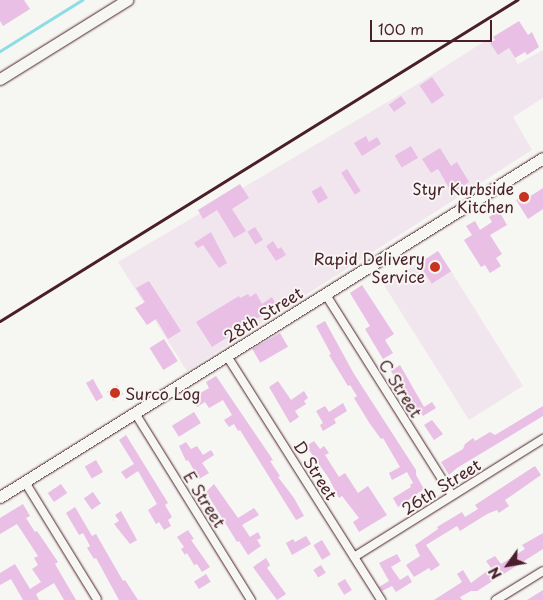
<!DOCTYPE html>
<style>
body{margin:0}
#map{position:relative;width:543px;height:600px;overflow:hidden;background:#f6f6f2;font-family:"Playpen Sans",sans-serif}
div>[style]{position:absolute}
.built>*{inset:0;background:#f2e6ee}
.stream>*{height:2.5px;margin:-1.25px;padding:0 1.25px;transform-origin:1.25px;border-radius:1.25px;background:#8cdde4}
.building>*{inset:0;background:#e9bfe6;transform-origin:0 0}
.roads{filter:drop-shadow(0 0 1px #4a1f2b) drop-shadow(0 0 1px #4a1f2b)}
.street>*{height:8px;margin:-4px;padding:0 4px;transform-origin:4px;border-radius:4px;background:#f6f6f2}
.secondary>*{height:11px;margin:-5.5px;padding:0 5.5px;transform-origin:5.5px;border-radius:5.5px;background:#f6f6f2}
.rail>*{height:2.5px;margin:-1.25px;padding:0 1.25px;transform-origin:1.25px;border-radius:1.25px;background:#4a1f2b}
.dots>*{width:14px;height:14px;translate:-50% -50%;box-sizing:border-box;border:2px solid #f6f6f2;border-radius:50%}
span{translate:-50% -50%;white-space:nowrap;text-align:center;line-height:1.15;-webkit-text-stroke:4px #f6f6f2;paint-order:stroke}
.poi-label{font-size:16px;color:#4a1f2b}
.right{translate:-100% -50%;text-align:right}
.left{translate:0 -50%;text-align:left}
.street-label{font-size:16px;color:#4a1f2b}
.north{position:absolute;left:483px;top:540px;width:50px;height:50px;-webkit-text-stroke:4px #f6f6f2;paint-order:stroke;rotate:238deg;font-size:14px;font-weight:700;line-height:20px;text-align:center;color:#4a1f2b}
.north::after{content:'';display:block;margin:auto;width:18px;height:22px;background:#4a1f2b;clip-path:polygon(50% 0,100% 100%,50% 72%,0 100%)}
.scale{position:absolute;left:370px;top:20px;width:122px;height:22px;box-sizing:border-box;border:2px solid #4a1f2b;border-top:0;padding-left:6px;font-size:15px;line-height:18px;white-space:nowrap;color:#4a1f2b;-webkit-text-stroke:4px #f6f6f2;paint-order:stroke}
</style>
<div id="map">
<div class="built">
<i style="clip-path:polygon(488px 39px,498px 55px,509px 48px,518px 64px,543px 50px,543px 98px,513px 117px,532px 150px,187px 371px,118px 262px,416px 85px)"></i>
<i style="clip-path:polygon(418px 263px,451px 271px,523px 386px,469px 420px,384px 285px)"></i>
</div>
<div class="stream">
<i style="left:0;top:51px;width:97px;rotate:-31.9deg"></i>
</div>
<div class="building">
<i style="clip-path:polygon(0 0,24px 0,30px 9px,3px 26px,0 21px)"></i>
<i style="clip-path:polygon(519px 21px,528px 35px,532px 32px,539px 47px,527px 55px,525px 52px,515px 58px,509px 48px,498px 55px,490px 43px,495px 40px,493px 37px)"></i>
<i style="left:432px;top:77px;width:22px;height:15px;rotate:56deg"></i>
<i style="left:401px;top:96px;width:9px;height:15px;rotate:54deg"></i>
<i style="clip-path:polygon(366px 136px,369px 142px,377px 137px,381px 144px,362px 156px,354px 143px)"></i>
<i style="left:411px;top:146px;width:14px;height:19px;rotate:60deg"></i>
<i style="clip-path:polygon(440px 148px,451px 166px,457px 162px,469px 182px,452px 193px,438px 169px,431px 173px,422px 159px)"></i>
<i style="left:347px;top:169px;width:26px;height:7px;rotate:58deg"></i>
<i style="clip-path:polygon(240px 184px,249px 198px,232px 209px,246px 231px,234px 238px,217px 210px,203px 219px,198px 210px)"></i>
<i style="left:321px;top:186px;width:14px;height:11px;rotate:60deg"></i>
<i style="clip-path:polygon(543px 188px,543px 209px,528px 219px,516px 200px,527px 193px,529px 197px)"></i>
<i style="clip-path:polygon(499px 211px,507px 225px,490px 235px,502px 254px,496px 258px,501px 266px,490px 273px,485px 265px,481px 267px,464px 240px,472px 235px,466px 226px,475px 221px,480px 230px,492px 222px,489px 217px)"></i>
<i style="left:255px;top:227px;width:15px;height:9px;rotate:58deg"></i>
<i style="clip-path:polygon(211px 232px,227px 263px,219px 268px,203px 245px,198px 248px,194px 243px)"></i>
<i style="clip-path:polygon(273px 241px,278px 249px,281px 247px,286px 255px,276px 261px,266px 246px)"></i>
<i style="left:438px;top:251px;width:24px;height:23px;rotate:57deg"></i>
<i style="clip-path:polygon(149px 281px,181px 331px,168px 339px,156px 319px,147px 325px,135px 308px,145px 302px,136px 288px)"></i>
<i style="clip-path:polygon(362px 285px,394px 334px,385px 340px,393px 353px,383px 359px,365px 329px,370px 326px,350px 293px)"></i>
<i style="clip-path:polygon(256px 293px,262px 304px,272px 297px,277px 306px,212px 347px,196px 322px,239px 296px,240px 298px,248px 294px,250px 297px)"></i>
<i style="clip-path:polygon(325px 321px,354px 374px,416px 470px,416px 475px,424px 489px,398px 507px,393px 498px,411px 487px,410px 485px,413px 483px,407px 472px,392px 480px,389px 473px,400px 467px,383px 438px,381px 439px,370px 424px,354px 398px,357px 396px,350px 385px,348px 386px,329px 355px,331px 354px,316px 326px)"></i>
<i style="left:280px;top:333px;width:16px;height:32px;rotate:60deg"></i>
<i style="left:164px;top:339px;width:26px;height:17px;rotate:58deg"></i>
<i style="clip-path:polygon(400px 365px,424px 407px,432px 402px,436px 408px,423px 416px,420px 411px,417px 413px,391px 371px)"></i>
<i style="clip-path:polygon(216px 376px,273px 460px,270px 461px,280px 476px,278px 477px,294px 498px,304px 516px,296px 520px,240px 430px,238px 431px,234px 424px,229px 427px,224px 420px,232px 415px,223px 400px,209px 408px,205px 402px,197px 407px,192px 398px,209px 388px,206px 382px)"></i>
<i style="left:93px;top:379px;width:21px;height:8px;rotate:61deg"></i>
<i style="clip-path:polygon(278px 381px,291px 400px,304px 391px,308px 398px,304px 401px,306px 404px,295px 411px,299px 417px,290px 423px,269px 387px)"></i>
<i style="left:117px;top:385px;width:11px;height:12px;rotate:56deg"></i>
<i style="clip-path:polygon(343px 403px,347px 411px,334px 419px,336px 423px,323px 431px,320px 425px,323px 423px,316px 411px,325px 406px,329px 412px)"></i>
<i style="clip-path:polygon(543px 406px,543px 416px,457px 468px,449px 475px,441px 462px,463px 449px,465px 444px,473px 438px,475px 441px,490px 432px,495px 435px)"></i>
<i style="left:194px;top:412px;width:13px;height:26px;rotate:58deg"></i>
<i style="clip-path:polygon(432px 420px,443px 434px,434px 440px,424px 425px)"></i>
<i style="clip-path:polygon(126px 435px,168px 503px,165px 505px,172px 517px,168px 520px,171px 526px,164px 530px,159px 522px,156px 524px,148px 510px,157px 504px,138px 471px,126px 479px,121px 472px,134px 464px,119px 440px)"></i>
<i style="clip-path:polygon(314px 441px,320px 449px,324px 446px,329px 453px,325px 455px,339px 477px,345px 473px,358px 493px,368px 486px,387px 515px,359px 532px,353px 522px,359px 518px,342px 496px,339px 498px,328px 477px,306px 446px)"></i>
<i style="clip-path:polygon(186px 442px,191px 449px,197px 446px,203px 455px,211px 450px,214px 455px,202px 463px,209px 473px,199px 479px,188px 460px,186px 461px,179px 446px)"></i>
<i style="left:96px;top:460px;width:14px;height:13px;rotate:60deg"></i>
<i style="clip-path:polygon(535px 466px,541px 475px,505px 500px,509px 506px,499px 513px,497px 510px,487px 514px,460px 531px,457px 526px,426px 545px,440px 565px,431px 571px,429px 568px,414px 577px,406px 565px,420px 556px,415px 545px,438px 529px,437px 527px,462px 512px,465px 517px,478px 509px,475px 505px)"></i>
<i style="left:61px;top:484px;width:11px;height:16px;rotate:56deg"></i>
<i style="clip-path:polygon(214px 484px,238px 518px,254px 508px,259px 515px,242px 525px,250px 537px,258px 532px,261px 538px,257px 540px,261px 546px,248px 555px,239px 541px,237px 542px,206px 492px)"></i>
<i style="left:93px;top:492px;width:14px;height:11px;rotate:56deg"></i>
<i style="clip-path:polygon(23px 504px,30px 516px,26px 518px,35px 532px,37px 531px,58px 562px,55px 564px,76px 600px,64px 600px,54px 583px,36px 594px,39px 600px,23px 600px,11px 579px,0 585px,0 573px,15px 564px,30px 589px,41px 582px,32px 569px,38px 565px,34px 558px,38px 556px,17px 524px,0 534px,0 518px)"></i>
<i style="clip-path:polygon(75px 507px,92px 536px,96px 534px,123px 581px,125px 580px,138px 600px,119px 600px,96px 558px,94px 559px,87px 548px,90px 546px,83px 533px,79px 535px,66px 513px)"></i>
<i style="clip-path:polygon(121px 511px,137px 540px,130px 544px,114px 524px,119px 521px,115px 515px)"></i>
<i style="clip-path:polygon(188px 530px,194px 539px,191px 540px,210px 567px,202px 572px,197px 564px,194px 565px,187px 553px,185px 555px,181px 549px,184px 547px,177px 537px)"></i>
<i style="clip-path:polygon(543px 533px,543px 549px,477px 591px,471px 591px,460px 597px,462px 600px,434px 600px,462px 582px,457px 574px,463px 570px,471px 583px,491px 568px,486px 561px,495px 556px,501px 564px,525px 549px,522px 545px)"></i>
<i style="clip-path:polygon(306px 536px,311px 544px,292px 555px,286px 543px,293px 539px,295px 542px)"></i>
<i style="left:322px;top:540px;width:17px;height:10px;rotate:59deg"></i>
<i style="clip-path:polygon(397px 554px,401px 561px,391px 567px,400px 580px,408px 575px,412px 582px,396px 592px,392px 586px,382px 591px,379px 587px,389px 581px,379px 563px)"></i>
<i style="clip-path:polygon(266px 558px,270px 565px,267px 568px,286px 594px,277px 600px,253px 567px)"></i>
<i style="left:321px;top:565px;width:9px;height:9px;rotate:58deg"></i>
<i style="left:206px;top:574px;width:9px;height:14px;rotate:58deg"></i>
<i style="left:345px;top:579px;width:13px;height:9px;rotate:58deg"></i>
<i style="clip-path:polygon(543px 590px,543px 600px,527px 600px)"></i>
</div>
<div class="roads">
<div class="street">
<i style="left:326px;top:295px;width:236px;rotate:57.8deg"></i>
<i style="left:227px;top:356px;width:289px;rotate:57.7deg"></i>
<i style="left:135px;top:413px;width:220px;rotate:58.2deg"></i>
<i style="left:25px;top:482px;width:137px;rotate:58.4deg"></i>
<i style="left:354px;top:557px;width:223px;rotate:-32deg"></i>
<i style="left:496px;top:600px;width:55px;rotate:-31.7deg"></i>
</div>
<div class="secondary">
<i style="left:0;top:79px;width:150px;rotate:-31.9deg"></i>
<i style="left:0;top:497px;width:640px;rotate:-31.98deg"></i>
</div>
</div>
<div class="rail">
<i style="left:0;top:321px;width:609px;rotate:-31.84deg"></i>
</div>
<div class="dots">
<i style="left:524px;top:197px;background:#c8321e"></i>
<i style="left:435px;top:267px;background:#c8321e"></i>
<i style="left:115px;top:393px;background:#c8321e"></i>
</div>
<div class="poi-label">
<span class="right" style="left:514px;top:197px">Styr Kurbside<br>Kitchen</span>
<span class="right" style="left:425px;top:267px">Rapid Delivery<br>Service</span>
<span class="left" style="left:125px;top:393px">Surco Log</span>
</div>
<div class="street-label">
<span style="left:263px;top:314px;rotate:-32deg">28th Street</span>
<span style="left:401px;top:388px;rotate:58deg">C Street</span>
<span style="left:316px;top:470px;rotate:58deg">D Street</span>
<span style="left:441px;top:486px;rotate:-32deg">26th Street</span>
<span style="left:205px;top:499px;rotate:58deg">E Street</span>
</div>
<div class="north">N</div>
<div class="scale">100 m</div>
</div>
